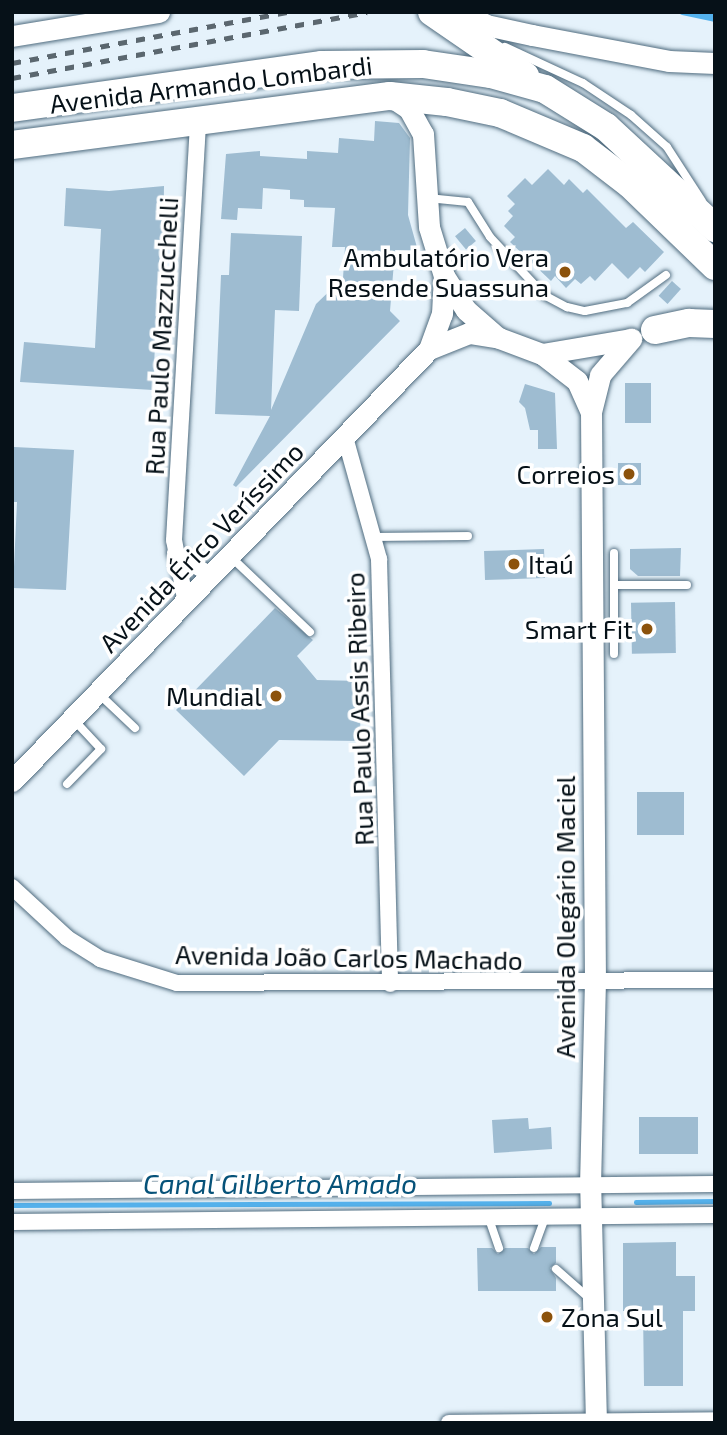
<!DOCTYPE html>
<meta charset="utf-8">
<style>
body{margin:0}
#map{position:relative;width:727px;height:1435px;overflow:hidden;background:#e5f2fb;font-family:"Exo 2",sans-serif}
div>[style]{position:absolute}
.water>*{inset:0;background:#54b2ed}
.stream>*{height:4.5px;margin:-2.25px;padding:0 2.25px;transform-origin:2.25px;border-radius:2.25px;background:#54b2ed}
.building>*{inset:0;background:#9ebcd1;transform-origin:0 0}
.roads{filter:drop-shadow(0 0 2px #506c7f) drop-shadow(0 0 2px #506c7f)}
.lane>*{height:8px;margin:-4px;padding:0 4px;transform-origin:4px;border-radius:4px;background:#fff}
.street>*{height:16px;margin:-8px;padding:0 8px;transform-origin:8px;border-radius:8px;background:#fff}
.secondary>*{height:21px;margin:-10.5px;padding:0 10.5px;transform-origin:10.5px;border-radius:10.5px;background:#fff}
.highway>*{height:28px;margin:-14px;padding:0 14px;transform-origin:14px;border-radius:14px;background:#fff}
.rail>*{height:4.5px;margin-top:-2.25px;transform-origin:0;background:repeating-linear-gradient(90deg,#5b676f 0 9px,transparent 0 18px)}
.dots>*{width:19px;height:19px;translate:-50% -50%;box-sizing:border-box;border:4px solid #fff;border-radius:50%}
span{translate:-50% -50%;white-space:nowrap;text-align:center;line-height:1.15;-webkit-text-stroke:7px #fff;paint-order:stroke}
.street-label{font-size:26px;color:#061118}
.poi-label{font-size:26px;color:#061118}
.right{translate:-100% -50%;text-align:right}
.left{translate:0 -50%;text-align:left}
.water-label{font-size:28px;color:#065279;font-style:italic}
.frame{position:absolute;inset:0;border:14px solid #061118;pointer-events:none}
</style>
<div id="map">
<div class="water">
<i style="clip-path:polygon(676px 12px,715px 12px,715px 22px,682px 15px)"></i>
</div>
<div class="stream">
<i style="left:636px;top:1202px;width:79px;rotate:-0.7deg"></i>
<i style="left:12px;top:1205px;width:537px;rotate:-0.21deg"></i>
</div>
<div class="building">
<i style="clip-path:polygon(375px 121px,399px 123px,410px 138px,408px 215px,418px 251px,395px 250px,390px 311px,400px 321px,236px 487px,233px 485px,270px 416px,215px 414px,221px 275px,229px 275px,231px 233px,302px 236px,299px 311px,275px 310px,271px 410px,316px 304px,343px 278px,345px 247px,332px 247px,335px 208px,304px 207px,304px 200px,290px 199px,290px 190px,263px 188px,262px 209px,238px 208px,237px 220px,221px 219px,226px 154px,260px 151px,260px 156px,307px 159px,307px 151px,338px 153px,339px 138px,374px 141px)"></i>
<i style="clip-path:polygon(548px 169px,564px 185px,569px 179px,583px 193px,587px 189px,626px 228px,633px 222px,664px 252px,645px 272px,640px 267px,628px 279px,612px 263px,595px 281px,590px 276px,581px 284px,575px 279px,566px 288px,555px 276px,551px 281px,510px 242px,515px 237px,504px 226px,513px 216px,508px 211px,515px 204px,507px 196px,525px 178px,532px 185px)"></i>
<i style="clip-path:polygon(164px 186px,162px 322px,156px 321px,153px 390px,20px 382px,24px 342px,95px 348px,101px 229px,64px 226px,66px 188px,109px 191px)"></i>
<i style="left:465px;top:228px;width:17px;height:13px;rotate:50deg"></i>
<i style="left:672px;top:281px;width:12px;height:20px;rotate:42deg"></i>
<i style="left:625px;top:383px;width:26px;height:40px"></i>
<i style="clip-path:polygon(525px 384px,555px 393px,557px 449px,538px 449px,538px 430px,530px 430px,525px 408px,519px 402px)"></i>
<i style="clip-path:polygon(14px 447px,74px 450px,66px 590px,13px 588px,17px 502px,12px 502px)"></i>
<i style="left:618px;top:463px;width:23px;height:22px"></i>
<i style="clip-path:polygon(681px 548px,680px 576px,638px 576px,630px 569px,630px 549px)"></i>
<i style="left:544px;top:549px;width:29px;height:60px;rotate:88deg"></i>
<i style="left:675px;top:602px;width:51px;height:44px;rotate:89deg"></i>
<i style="clip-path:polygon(275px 608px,313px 640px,297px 656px,317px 680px,361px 681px,360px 741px,279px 740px,244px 776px,176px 710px)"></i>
<i style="left:637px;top:792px;width:47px;height:43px"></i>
<i style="left:639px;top:1117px;width:59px;height:37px"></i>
<i style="clip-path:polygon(528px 1118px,529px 1129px,551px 1127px,552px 1149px,494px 1153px,492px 1120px)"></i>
<i style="clip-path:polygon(676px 1242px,676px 1276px,695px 1276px,695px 1311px,683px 1311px,683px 1386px,644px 1386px,643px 1311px,623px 1311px,623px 1243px)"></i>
<i style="clip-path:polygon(541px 1247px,556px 1247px,556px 1263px,550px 1268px,556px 1278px,556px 1291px,478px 1291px,477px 1248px,492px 1248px,498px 1254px,505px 1248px,528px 1248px,534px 1254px)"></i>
</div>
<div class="roads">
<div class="lane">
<i style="left:505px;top:47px;width:86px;rotate:24.8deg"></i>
<i style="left:583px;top:83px;width:58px;rotate:33.7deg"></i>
<i style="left:631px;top:115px;width:48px;rotate:41.6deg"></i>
<i style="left:667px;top:147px;width:64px;rotate:57.1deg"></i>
<i style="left:428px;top:198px;width:40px;rotate:5.7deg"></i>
<i style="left:468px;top:202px;width:41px;rotate:57.8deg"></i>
<i style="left:490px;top:237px;width:79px;rotate:47deg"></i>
<i style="left:544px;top:295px;width:26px;rotate:28deg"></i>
<i style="left:567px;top:307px;width:18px;rotate:13deg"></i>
<i style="left:585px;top:311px;width:43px;rotate:-10.8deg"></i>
<i style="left:627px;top:303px;width:48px;rotate:-35.7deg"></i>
<i style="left:376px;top:537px;width:92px;rotate:-0.6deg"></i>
<i style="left:614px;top:553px;width:101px;rotate:90deg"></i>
<i style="left:231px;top:557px;width:109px;rotate:43.5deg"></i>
<i style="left:614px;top:585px;width:73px"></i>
<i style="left:98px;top:693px;width:51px;rotate:43.4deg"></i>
<i style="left:67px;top:784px;width:49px;rotate:-45.8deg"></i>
<i style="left:101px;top:749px;width:41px;rotate:-133deg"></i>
<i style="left:488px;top:1216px;width:34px;rotate:71deg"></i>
<i style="left:534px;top:1248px;width:35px;rotate:-70deg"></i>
<i style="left:556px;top:1269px;width:45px;rotate:41.4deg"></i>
</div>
<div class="street">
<i style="left:345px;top:437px;width:127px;rotate:74.4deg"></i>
<i style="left:379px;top:559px;width:425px;rotate:88.5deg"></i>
<i style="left:175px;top:553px;width:44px;rotate:31.9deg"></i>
<i style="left:186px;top:604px;width:65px;rotate:-100.6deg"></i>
<i style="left:174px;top:540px;width:421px;rotate:-86.7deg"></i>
<i style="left:12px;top:887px;width:75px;rotate:42.8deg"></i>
<i style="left:67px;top:938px;width:39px;rotate:32deg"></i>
<i style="left:100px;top:959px;width:81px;rotate:17.3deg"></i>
<i style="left:177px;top:983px;width:538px;rotate:-0.32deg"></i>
<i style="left:12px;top:1191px;width:703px;rotate:-0.57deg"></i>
<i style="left:12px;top:1222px;width:703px;rotate:-0.57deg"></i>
<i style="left:449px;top:1423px;width:266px;rotate:-0.6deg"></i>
</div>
<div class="secondary">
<i style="left:463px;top:12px;width:26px;rotate:29deg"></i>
<i style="left:486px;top:25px;width:47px;rotate:12.3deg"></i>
<i style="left:532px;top:35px;width:139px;rotate:10.7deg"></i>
<i style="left:669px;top:61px;width:46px;rotate:2.5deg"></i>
<i style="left:12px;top:36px;width:149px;rotate:-9.3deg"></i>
<i style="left:390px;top:96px;width:23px;rotate:34deg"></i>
<i style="left:409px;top:109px;width:29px;rotate:61deg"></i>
<i style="left:423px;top:134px;width:93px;rotate:86.3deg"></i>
<i style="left:429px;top:227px;width:51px;rotate:73deg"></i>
<i style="left:444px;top:276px;width:40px;rotate:57.1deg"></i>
<i style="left:466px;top:310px;width:41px;rotate:41.1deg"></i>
<i style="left:429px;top:349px;width:37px;rotate:-70deg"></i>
<i style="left:442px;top:314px;width:38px;rotate:-87deg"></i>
<i style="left:542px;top:354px;width:44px;rotate:37.6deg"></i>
<i style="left:577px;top:381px;width:34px;rotate:66deg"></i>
<i style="left:12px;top:781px;width:600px;rotate:-46.01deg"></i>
<i style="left:429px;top:349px;width:43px;rotate:-21.8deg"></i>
<i style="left:469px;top:333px;width:30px;rotate:9deg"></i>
<i style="left:499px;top:338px;width:46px;rotate:20.4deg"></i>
<i style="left:542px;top:354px;width:90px;rotate:-9.6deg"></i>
<i style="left:596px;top:1423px;width:238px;rotate:-91.4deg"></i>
<i style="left:590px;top:1185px;width:202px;rotate:-88.6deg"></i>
<i style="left:595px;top:983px;width:571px;rotate:-90.4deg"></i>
<i style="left:591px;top:412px;width:38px;rotate:-76deg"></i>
<i style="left:600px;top:375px;width:48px;rotate:-49.3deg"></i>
</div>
<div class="highway">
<i style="left:432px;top:12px;width:113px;rotate:34.5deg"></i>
<i style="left:12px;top:108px;width:313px;rotate:-7.9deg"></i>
<i style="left:322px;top:65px;width:101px;rotate:-0.6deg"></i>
<i style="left:423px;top:64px;width:69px;rotate:8.4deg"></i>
<i style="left:491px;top:74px;width:56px;rotate:15.5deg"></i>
<i style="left:545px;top:89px;width:72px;rotate:31.9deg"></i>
<i style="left:606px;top:127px;width:149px;rotate:42.8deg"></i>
<i style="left:12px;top:145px;width:381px;rotate:-7.4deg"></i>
<i style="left:390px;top:96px;width:57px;rotate:6deg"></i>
<i style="left:447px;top:102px;width:54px;rotate:11.7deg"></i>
<i style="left:500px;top:113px;width:90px;rotate:22.9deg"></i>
<i style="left:583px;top:148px;width:59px;rotate:37.5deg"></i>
<i style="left:630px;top:184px;width:118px;rotate:44deg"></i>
<i style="left:655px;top:330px;width:35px;rotate:-12deg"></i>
<i style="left:689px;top:323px;width:26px;rotate:2deg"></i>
</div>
</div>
<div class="rail">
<i style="left:12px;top:63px;width:281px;rotate:-10.5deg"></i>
<i style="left:12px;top:78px;width:361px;rotate:-10.5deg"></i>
</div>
<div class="dots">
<i style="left:565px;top:272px;background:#8c520b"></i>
<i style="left:629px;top:474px;background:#8c520b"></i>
<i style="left:514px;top:564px;background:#8c520b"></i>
<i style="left:647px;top:629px;background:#8c520b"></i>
<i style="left:276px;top:696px;background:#8c520b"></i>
<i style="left:547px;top:1317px;background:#8c520b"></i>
</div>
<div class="street-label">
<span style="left:211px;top:84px;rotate:-7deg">Avenida Armando Lombardi</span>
<span style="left:161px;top:336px;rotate:-87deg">Rua Paulo Mazzucchelli</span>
<span style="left:201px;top:547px;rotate:-46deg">Avenida Érico Veríssimo</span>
<span style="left:359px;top:709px;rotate:-92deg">Rua Paulo Assis Ribeiro</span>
<span style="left:565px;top:917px;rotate:-90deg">Avenida Olegário Maciel</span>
<span style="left:349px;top:957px;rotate:1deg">Avenida João Carlos Machado</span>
</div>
<div class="poi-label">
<span class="right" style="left:549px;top:272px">Ambulatório Vera<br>Resende Suassuna</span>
<span class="right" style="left:615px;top:474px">Correios</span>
<span class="left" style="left:528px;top:564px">Itaú</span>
<span class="right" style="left:633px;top:629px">Smart Fit</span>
<span class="right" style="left:262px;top:696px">Mundial</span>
<span class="left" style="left:561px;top:1317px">Zona Sul</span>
</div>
<div class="water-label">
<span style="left:280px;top:1183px">Canal Gilberto Amado</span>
</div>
<div class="frame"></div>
</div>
